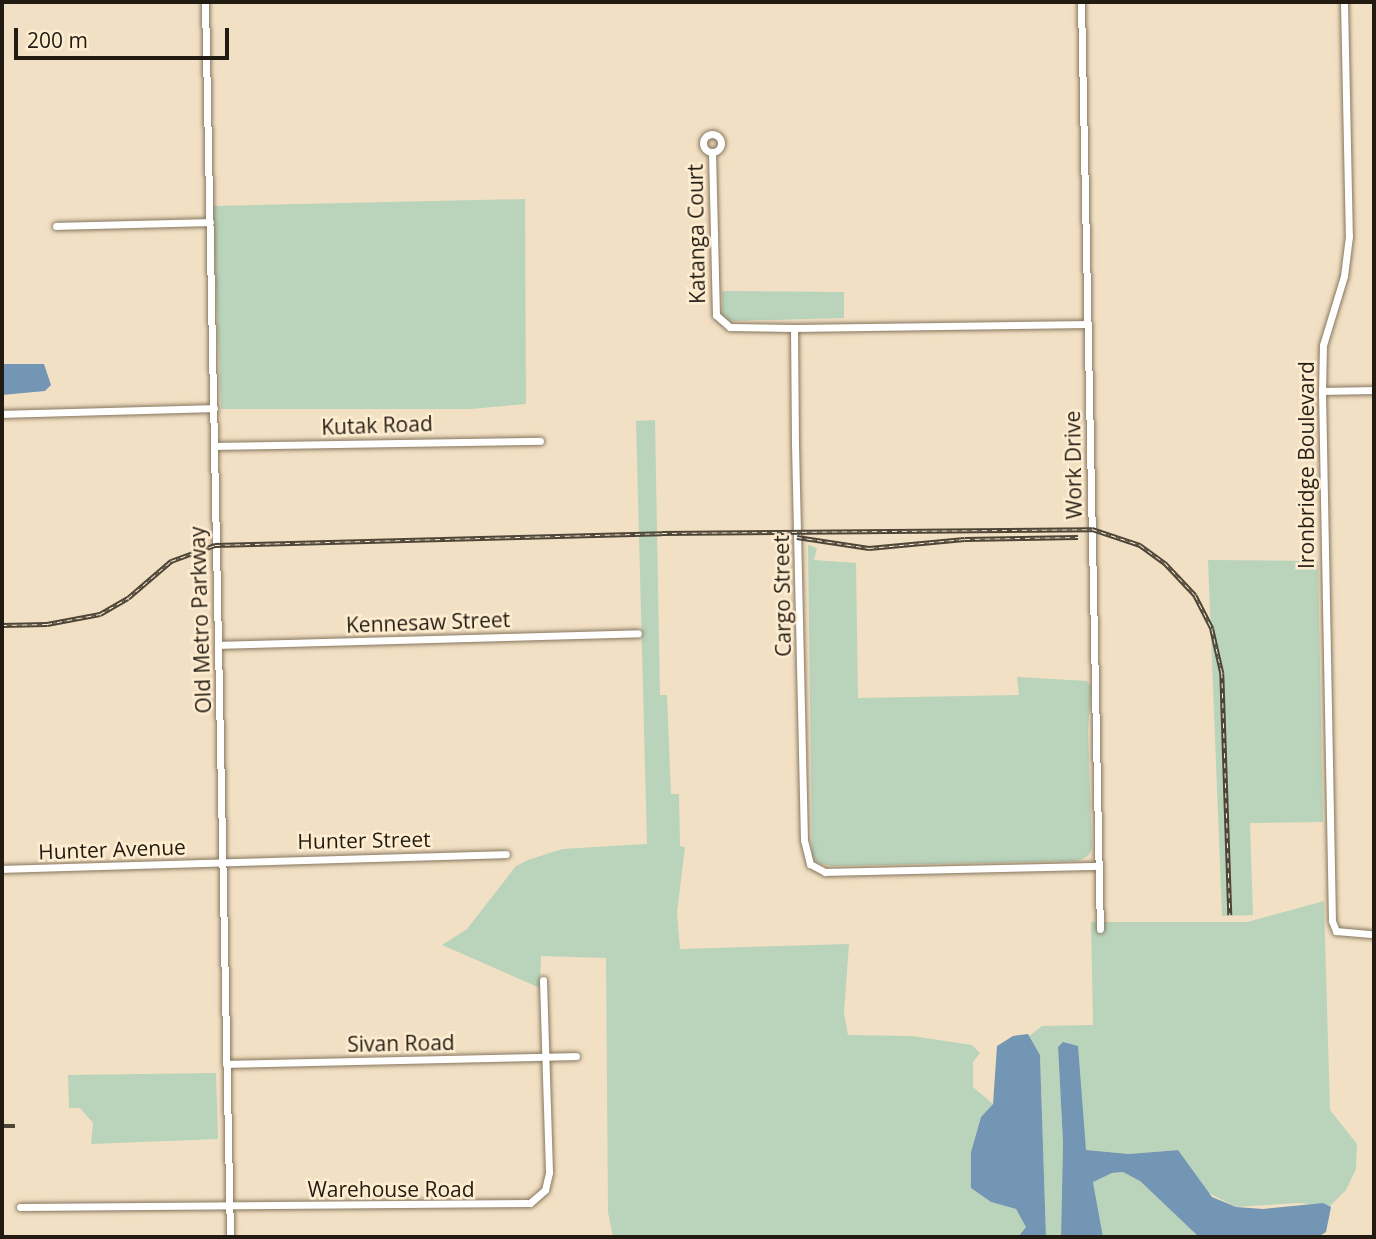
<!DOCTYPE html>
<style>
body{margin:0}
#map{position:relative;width:1376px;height:1239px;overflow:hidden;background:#f2e0c4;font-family:"Open Sans",sans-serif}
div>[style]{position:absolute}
.green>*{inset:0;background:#b9d4bb}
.water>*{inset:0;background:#7296b3}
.roads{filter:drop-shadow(0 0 2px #85765d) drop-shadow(0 0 2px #85765d)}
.minor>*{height:7px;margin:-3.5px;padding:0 3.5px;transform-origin:3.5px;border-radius:3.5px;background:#fff}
.minor>.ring{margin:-3.5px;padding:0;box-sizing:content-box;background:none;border:7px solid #fff;border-radius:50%}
.rail>*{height:4.5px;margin-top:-2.25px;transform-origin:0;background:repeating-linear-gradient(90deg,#ffedd1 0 5px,#4d4537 0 10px);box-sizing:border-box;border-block:2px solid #4d4537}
span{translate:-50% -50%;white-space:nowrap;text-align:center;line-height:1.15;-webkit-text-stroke:5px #ffedd1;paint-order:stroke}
.street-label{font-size:21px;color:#211b11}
.frame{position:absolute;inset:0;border:4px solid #211b11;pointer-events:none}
.scale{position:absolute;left:14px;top:28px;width:215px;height:32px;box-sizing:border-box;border:4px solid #211b11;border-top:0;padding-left:9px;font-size:21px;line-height:24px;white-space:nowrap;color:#211b11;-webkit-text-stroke:5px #ffedd1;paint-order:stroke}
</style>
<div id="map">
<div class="green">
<i style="clip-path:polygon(525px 199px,526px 404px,470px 409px,221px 409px,213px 206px)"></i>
<i style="clip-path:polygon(722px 291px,844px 292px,844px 318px,730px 321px,722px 316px)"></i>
<i style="clip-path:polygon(655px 420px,660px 695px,667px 695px,671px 794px,679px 794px,680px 846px,685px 847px,677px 913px,680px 949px,849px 944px,844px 1013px,848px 1035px,912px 1036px,972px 1045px,980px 1053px,973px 1062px,973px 1087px,993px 1104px,981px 1117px,971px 1152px,971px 1188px,991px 1202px,1016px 1209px,1027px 1227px,1017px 1237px,613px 1237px,608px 1212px,606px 958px,541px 956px,540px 988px,442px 945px,467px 929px,516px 866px,528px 860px,562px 849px,647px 844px,636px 421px)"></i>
<i style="clip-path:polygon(808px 545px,817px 548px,814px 560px,856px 563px,858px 698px,1019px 695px,1017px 677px,1087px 681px,1091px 687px,1088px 731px,1092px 849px,1088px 856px,1078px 861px,830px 866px,818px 863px,812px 856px)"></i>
<i style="clip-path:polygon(1208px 560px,1318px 561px,1323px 822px,1250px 823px,1253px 915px,1222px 916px)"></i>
<i style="clip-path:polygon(1324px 901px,1330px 1110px,1357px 1144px,1356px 1169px,1346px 1190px,1330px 1206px,1299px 1203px,1236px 1207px,1203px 1190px,1178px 1150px,1129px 1154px,1086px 1150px,1079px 1090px,1058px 1048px,1063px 1142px,1061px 1237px,1046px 1237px,1040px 1055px,1029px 1036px,1042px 1026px,1093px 1025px,1091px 922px,1247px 922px)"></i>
<i style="clip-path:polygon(216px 1073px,218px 1139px,91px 1144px,93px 1123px,80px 1108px,69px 1108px,68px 1075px)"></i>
<i style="clip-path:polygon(1123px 1172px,1140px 1181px,1199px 1237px,1103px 1237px,1093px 1182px,1101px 1175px)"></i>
</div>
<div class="water">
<i style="clip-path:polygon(2px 364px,44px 364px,51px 385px,45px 391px,2px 395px)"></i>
<i style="clip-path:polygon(1028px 1034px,1040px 1055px,1046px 1237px,1018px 1237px,1026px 1227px,1016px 1209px,991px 1202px,971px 1188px,971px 1152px,981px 1117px,993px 1104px,997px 1046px,1013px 1036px)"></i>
<i style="clip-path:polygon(1063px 1042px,1078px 1046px,1086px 1150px,1129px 1154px,1178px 1150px,1212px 1197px,1236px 1207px,1263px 1209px,1323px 1203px,1331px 1207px,1326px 1232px,1318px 1237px,1199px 1237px,1140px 1181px,1123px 1172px,1112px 1173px,1093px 1182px,1103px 1237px,1061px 1237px,1063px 1142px,1058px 1047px)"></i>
</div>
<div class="roads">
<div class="minor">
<i style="left:205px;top:2px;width:1235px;rotate:88.84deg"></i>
<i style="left:1081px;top:2px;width:927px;rotate:88.83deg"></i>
<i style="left:1344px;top:2px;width:234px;rotate:88.8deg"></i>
<i style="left:1349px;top:236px;width:40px;rotate:97.1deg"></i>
<i style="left:1344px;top:276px;width:72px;rotate:106.9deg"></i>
<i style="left:1323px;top:345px;width:46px;rotate:91.2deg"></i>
<i style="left:1322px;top:391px;width:530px;rotate:88.92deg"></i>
<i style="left:1332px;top:921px;width:11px;rotate:68deg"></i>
<i style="left:1336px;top:931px;width:38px;rotate:5deg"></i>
<i class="ring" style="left:703px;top:134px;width:11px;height:11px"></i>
<i style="left:712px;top:152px;width:163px;rotate:88.6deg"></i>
<i style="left:716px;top:315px;width:18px;rotate:41deg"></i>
<i style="left:730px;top:327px;width:64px;rotate:0.9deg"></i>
<i style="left:56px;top:226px;width:154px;rotate:-1.5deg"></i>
<i style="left:1088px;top:324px;width:294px;rotate:179.2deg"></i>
<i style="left:794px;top:328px;width:116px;rotate:89.5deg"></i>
<i style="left:795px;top:444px;width:396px;rotate:88.7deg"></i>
<i style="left:804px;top:840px;width:25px;rotate:76deg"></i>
<i style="left:810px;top:864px;width:17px;rotate:28deg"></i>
<i style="left:825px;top:872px;width:274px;rotate:-1.3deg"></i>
<i style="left:1322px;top:391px;width:52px;rotate:-1.1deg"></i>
<i style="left:2px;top:414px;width:212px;rotate:-1.6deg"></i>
<i style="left:214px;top:446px;width:326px;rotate:-0.9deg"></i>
<i style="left:218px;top:645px;width:420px;rotate:-1.6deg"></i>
<i style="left:2px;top:869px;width:504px;rotate:-1.7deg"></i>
<i style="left:226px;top:1064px;width:350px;rotate:-1.3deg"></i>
<i style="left:20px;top:1207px;width:510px;rotate:-0.45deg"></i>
<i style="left:530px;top:1203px;width:20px;rotate:-41deg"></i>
<i style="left:545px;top:1190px;width:18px;rotate:-77deg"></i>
<i style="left:549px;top:1172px;width:192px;rotate:-91.8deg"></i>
</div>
</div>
<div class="rail">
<i style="left:797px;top:537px;width:73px;rotate:8.7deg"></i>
<i style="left:869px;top:548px;width:96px;rotate:-5.4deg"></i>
<i style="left:965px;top:539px;width:113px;rotate:-1deg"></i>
<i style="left:2px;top:625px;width:45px;rotate:-1.3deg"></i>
<i style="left:47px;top:624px;width:54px;rotate:-10.7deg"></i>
<i style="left:100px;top:614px;width:32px;rotate:-30deg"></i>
<i style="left:128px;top:598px;width:57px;rotate:-40.7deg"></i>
<i style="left:171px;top:561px;width:47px;rotate:-20deg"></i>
<i style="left:215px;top:545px;width:447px;rotate:-1.5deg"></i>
<i style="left:662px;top:533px;width:430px;rotate:-0.5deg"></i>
<i style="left:1092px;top:529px;width:51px;rotate:18.4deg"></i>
<i style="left:1140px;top:545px;width:31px;rotate:36deg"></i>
<i style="left:1165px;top:563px;width:44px;rotate:46.8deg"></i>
<i style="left:1195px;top:595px;width:38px;rotate:63deg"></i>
<i style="left:1212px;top:629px;width:45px;rotate:77.2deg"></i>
<i style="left:1222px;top:673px;width:242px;rotate:88.1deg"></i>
<i style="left:2px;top:1126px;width:13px"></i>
</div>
<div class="street-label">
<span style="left:696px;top:234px;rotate:-91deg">Katanga Court</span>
<span style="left:377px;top:425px;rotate:-2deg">Kutak Road</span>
<span style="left:1073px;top:465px;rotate:-91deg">Work Drive</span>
<span style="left:1306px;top:465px;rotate:-90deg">Ironbridge Boulevard</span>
<span style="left:782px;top:596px;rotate:-91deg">Cargo Street</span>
<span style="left:200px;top:620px;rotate:-92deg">Old Metro Parkway</span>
<span style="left:428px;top:622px;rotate:-2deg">Kennesaw Street</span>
<span style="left:364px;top:840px;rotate:-1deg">Hunter Street</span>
<span style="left:112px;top:849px;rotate:-2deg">Hunter Avenue</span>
<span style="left:401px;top:1043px;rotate:-1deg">Sivan Road</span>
<span style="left:391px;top:1189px">Warehouse Road</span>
</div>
<div class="frame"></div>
<div class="scale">200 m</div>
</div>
